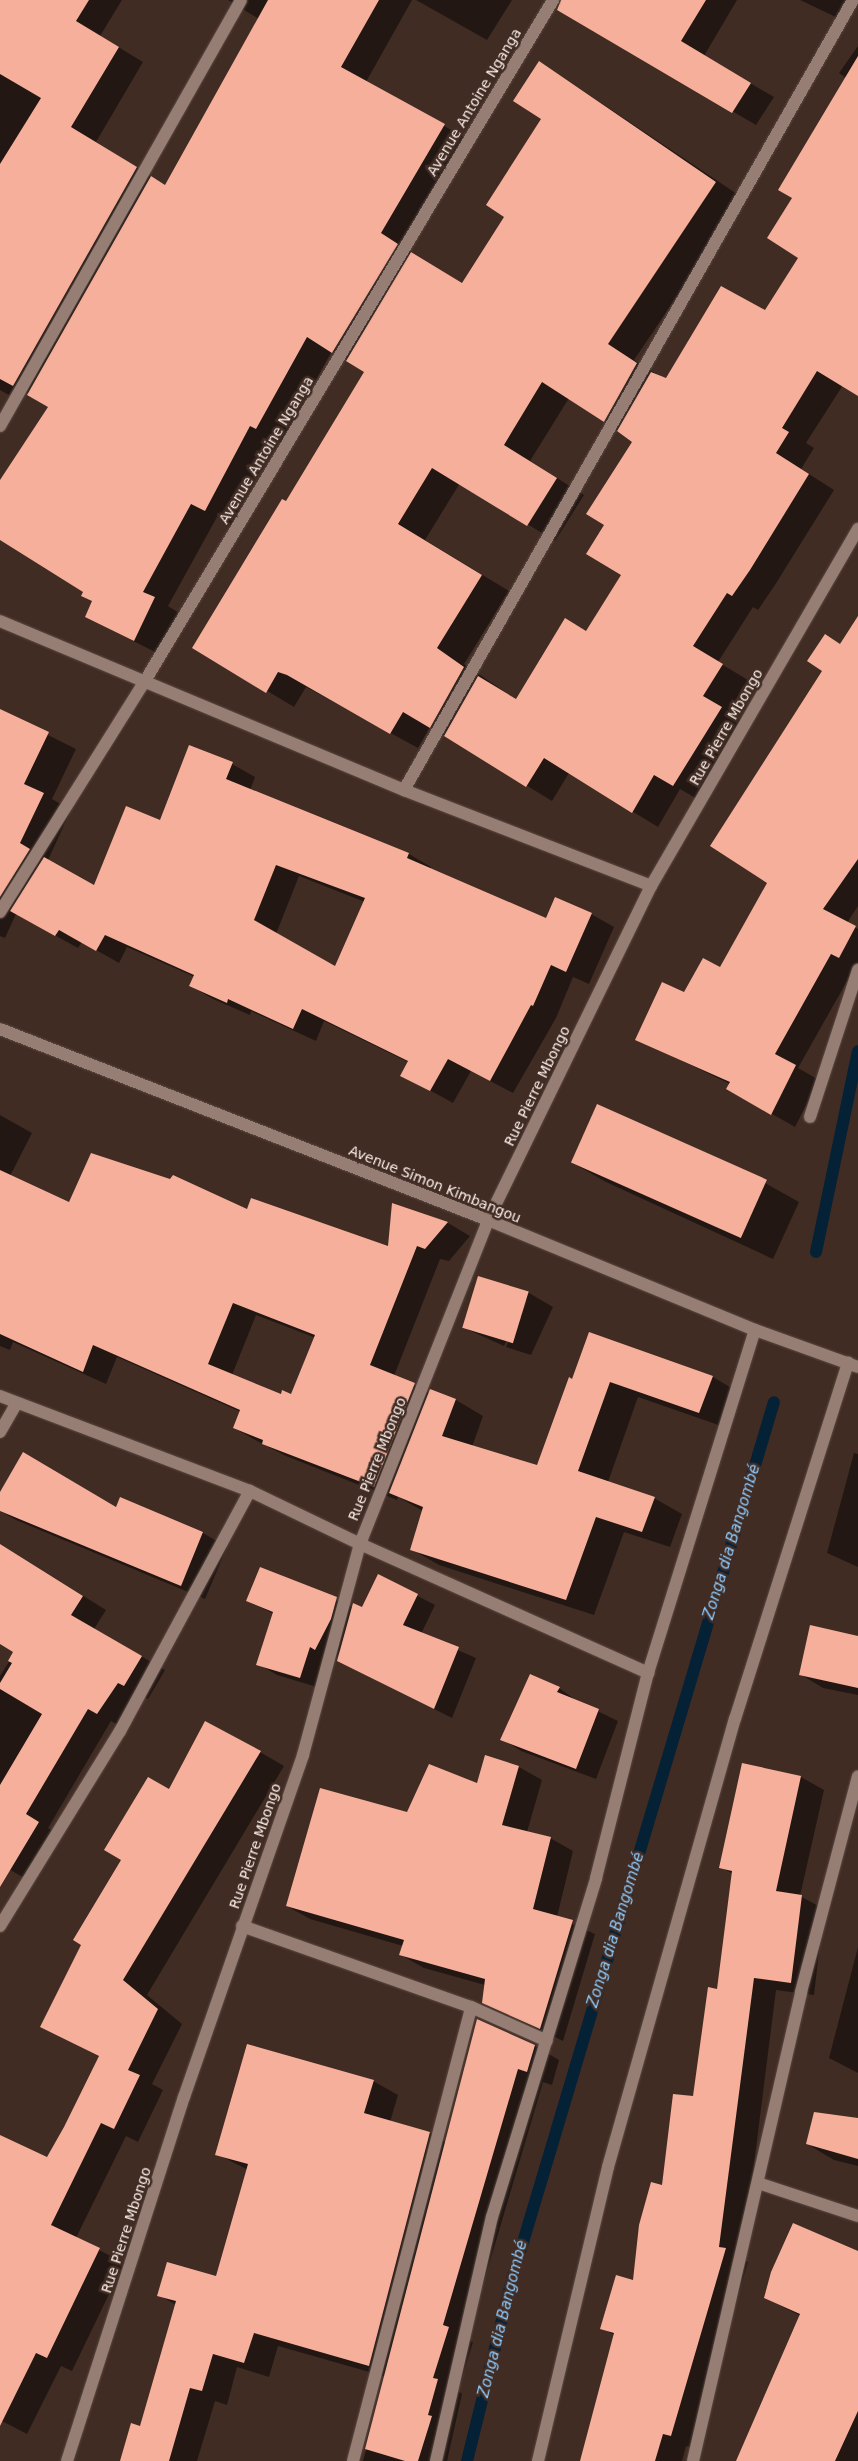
<!DOCTYPE html>
<meta charset="utf-8">
<style>
body{margin:0}
#map{position:relative;width:858px;height:2461px;overflow:hidden;background:#412c24;font-family:"DejaVu Sans",sans-serif}
div>[style]{position:absolute}
.shadow>*{inset:0;background:#0007}
.stream>*{height:12px;margin:-6px;padding:0 6px;transform-origin:6px;border-radius:6px;background:#042136}
.building>*{inset:0;background:#f6af9a;transform-origin:0 0}
.roads{filter:drop-shadow(0 0 1px #5b4942) drop-shadow(0 0 1px #5b4942)}
.street>*{height:12px;margin:-6px;padding:0 6px;transform-origin:6px;border-radius:6px;background:#967e74}
.secondary>*{height:12px;margin:-6px;padding:0 6px;transform-origin:6px;border-radius:6px;background:#967e74}
span{translate:-50% -50%;white-space:nowrap;text-align:center;line-height:1.15;-webkit-text-stroke:5px #412c24;paint-order:stroke}
.street-label{font-size:14px;color:#fef0eb}
.water-label{font-size:15px;color:#8ccafc;font-style:italic}
</style>
<div id="map">
<div class="shadow">
<i style="clip-path:polygon(evenodd,0 0,122px 0,100px 36px,143px 62px,96px 142px,166px 186px,259px 19px,228px 0,412px 0,366px 82px,469px 140px,405px 248px,463px 284px,506px 216px,543px 118px,540px 62px,743px 198px,634px 360px,666px 380px,766px 312px,800px 257px,793px 198px,846px 78px,839px 73px,858px 46px,858px 394px,843px 385px,806px 443px,814px 448px,801px 469px,834px 490px,775px 585px,758px 610px,753px 607px,718px 662px,748px 680px,728px 712px,747px 723px,699px 800px,680px 789px,658px 827px,569px 773px,552px 801px,430px 727px,418px 748px,306px 687px,294px 707px,194px 647px,287px 503px,366px 372px,332px 351px,281px 443px,276px 440px,231px 525px,217px 517px,168px 606px,179px 613px,159px 654px,86px 617px,94px 602px,82px 595px,84px 592px,0 538px,0 482px,50px 406px,15px 386px,9px 395px,0 390px,0 0,569px 398px,634px 442px,606px 525px,623px 574px,586px 632px,517px 700px,464px 664px,509px 591px,425px 540px,460px 483px,555px 541px,584px 495px,530px 461px,569px 398px)"></i>
<i style="clip-path:polygon(416px 0,512px 0,487px 40px)"></i>
<i style="clip-path:polygon(607px 0,737px 0,704px 56px,774px 97px,756px 125px,590px 28px)"></i>
<i style="clip-path:polygon(800px 0,852px 0,840px 19px)"></i>
<i style="clip-path:polygon(858px 656px,858px 906px,847px 923px,858px 929px,858px 968px,855px 967px,798px 1068px,819px 1080px,795px 1127px,751px 1102px,730px 1084px,637px 1039px,684px 993px,720px 969px,769px 882px)"></i>
<i style="clip-path:polygon(evenodd,0 711px,76px 749px,52px 799px,71px 810px,48px 860px,95px 887px,161px 821px,232px 764px,255px 777px,250px 790px,409px 854px,431px 867px,430px 870px,547px 920px,591px 914px,614px 927px,589px 984px,573px 977px,556px 1018px,513px 1093px,471px 1071px,453px 1103px,402px 1075px,408px 1062px,324px 1021px,316px 1041px,251px 1011px,250px 1015px,213px 999px,191px 986px,195px 977px,127px 947px,119px 963px,82px 942px,78px 948px,16px 914px,5px 938px,0 936px,0 711px,299px 876px,365px 902px,336px 968px,276px 934px,299px 876px)"></i>
<i style="clip-path:polygon(evenodd,0 1115px,32px 1133px,10px 1176px,70px 1204px,248px 1210px,389px 1248px,393px 1204px,448px 1223px,470px 1236px,449px 1261px,440px 1259px,394px 1376px,430px 1393px,456px 1400px,483px 1416px,472px 1447px,538px 1466px,573px 1380px,713px 1377px,740px 1393px,727px 1428px,638px 1397px,608px 1482px,654px 1498px,682px 1514px,670px 1547px,624px 1532px,594px 1615px,439px 1565px,411px 1549px,423px 1511px,398px 1497px,397px 1500px,286px 1456px,257px 1441px,234px 1428px,241px 1412px,117px 1357px,106px 1384px,13px 1342px,10px 1350px,0 1346px,0 1115px,256px 1315px,316px 1338px,292px 1395px,282px 1395px,232px 1375px,256px 1315px)"></i>
<i style="clip-path:polygon(571px 1162px,765px 1183px,799px 1202px,773px 1259px,606px 1182px)"></i>
<i style="clip-path:polygon(479px 1278px,529px 1293px,553px 1307px,531px 1355px,506px 1347px,529px 1297px,504px 1346px,462px 1327px)"></i>
<i style="clip-path:polygon(854px 1453px,858px 1454px,858px 1567px,827px 1553px)"></i>
<i style="clip-path:polygon(0 1493px,117px 1508px,121px 1499px,203px 1533px,227px 1547px,205px 1599px,16px 1520px,0 1511px)"></i>
<i style="clip-path:polygon(0 1544px,106px 1610px,94px 1629px,165px 1670px,148px 1699px,141px 1695px,121px 1727px,111px 1721px,48px 1828px,61px 1836px,33px 1883px,0 1864px,0 1676px,15px 1652px,0 1643px)"></i>
<i style="clip-path:polygon(260px 1569px,354px 1608px,363px 1608px,379px 1576px,435px 1605px,421px 1634px,476px 1658px,452px 1718px,356px 1670px,340px 1651px,335px 1660px,330px 1657px,320px 1688px,277px 1675px,258px 1664px,274px 1614px,247px 1601px)"></i>
<i style="clip-path:polygon(858px 1637px,858px 1695px,823px 1688px,800px 1674px)"></i>
<i style="clip-path:polygon(559px 1688px,577px 1701px,618px 1721px,596px 1779px,521px 1751px,502px 1739px)"></i>
<i style="clip-path:polygon(260px 1752px,284px 1766px,147px 1995px,182px 2024px,152px 2084px,163px 2090px,138px 2142px,126px 2136px,76px 2238px,124px 2263px,72px 2371px,61px 2366px,27px 2434px,0 2420px,0 2147px,48px 2159px,100px 2057px,42px 2026px,169px 1791px)"></i>
<i style="clip-path:polygon(743px 1764px,801px 1777px,824px 1790px,800px 1896px,824px 1909px,814px 1995px,776px 1990px,742px 2259px,748px 2262px,693px 2448px,686px 2446px,682px 2461px,582px 2461px,614px 2335px,602px 2328px,634px 2282px,663px 2186px,695px 2098px,718px 1990px,733px 1874px,721px 1867px)"></i>
<i style="clip-path:polygon(519px 1767px,542px 1780px,527px 1832px,550px 1838px,573px 1851px,557px 1917px,595px 1934px,563px 2041px,483px 2002px,485px 1985px,424px 1968px,401px 1955px,403px 1946px,310px 1919px,287px 1906px,408px 1814px)"></i>
<i style="clip-path:polygon(858px 1947px,858px 2073px,829px 2058px)"></i>
<i style="clip-path:polygon(535px 2046px,559px 2060px,552px 2085px,543px 2082px,467px 2339px,473px 2342px,458px 2391px,462px 2394px,447px 2461px,363px 2461px,387px 2377px,278px 2346px,269px 2377px,237px 2367px,227px 2405px,215px 2401px,197px 2461px,121px 2461px,141px 2428px,176px 2305px,159px 2295px,217px 2277px,248px 2170px,217px 2154px,373px 2081px,398px 2095px,390px 2122px,430px 2133px,447px 2143px)"></i>
<i style="clip-path:polygon(858px 2119px,858px 2166px,834px 2160px,807px 2144px)"></i>
<i style="clip-path:polygon(858px 2253px,858px 2461px,738px 2461px,801px 2316px,765px 2298px)"></i>
</div>
<div class="stream">
<i style="left:816px;top:1252px;width:205px;rotate:-78.2deg"></i>
<i style="left:467px;top:2461px;width:187px;rotate:-76.1deg"></i>
<i style="left:512px;top:2279px;width:915px;rotate:-73.37deg"></i>
</div>
<div class="building">
<i style="clip-path:polygon(0 0,89px 0,76px 21px,119px 47px,71px 127px,137px 167px,13px 386px,0 379px,0 164px,41px 98px,0 74px)"></i>
<i style="clip-path:polygon(268px 0,379px 0,341px 67px,445px 124px,381px 233px,398px 244px,332px 353px,307px 337px,256px 429px,250px 426px,205px 511px,191px 504px,143px 592px,155px 597px,134px 641px,85px 617px,92px 601px,81px 596px,83px 592px,0 540px,0 480px,48px 407px,27px 395px,151px 176px,165px 185px)"></i>
<i style="clip-path:polygon(561px 0,706px 0,681px 41px,751px 83px,732px 113px,557px 10px)"></i>
<i style="clip-path:polygon(858px 56px,858px 396px,817px 371px,782px 428px,789px 432px,776px 453px,809px 474px,750px 570px,732px 596px,727px 593px,693px 646px,723px 664px,703px 696px,722px 707px,673px 786px,654px 775px,632px 813px,544px 758px,526px 787px,444px 736px,478px 676px,516px 699px,565px 618px,586px 631px,621px 575px,586px 554px,604px 525px,586px 514px,632px 442px,617px 431px,651px 372px,666px 378px,721px 286px,765px 310px,798px 258px,767px 238px,792px 198px,778px 190px)"></i>
<i style="clip-path:polygon(539px 61px,716px 182px,608px 344px,637px 363px,604px 422px,542px 382px,504px 445px,557px 478px,527px 526px,432px 468px,398px 524px,482px 575px,437px 648px,464px 667px,430px 728px,403px 712px,390px 734px,287px 675px,278px 672px,266px 693px,192px 648px,282px 499px,286px 501px,364px 372px,346px 361px,411px 252px,462px 283px,504px 217px,486px 205px,541px 119px,513px 101px)"></i>
<i style="clip-path:polygon(858px 616px,858px 859px,823px 909px,856px 926px,839px 958px,831px 954px,775px 1054px,796px 1065px,771px 1115px,726px 1089px,730px 1082px,635px 1040px,662px 982px,684px 992px,703px 958px,720px 967px,767px 883px,710px 846px,822px 671px,807px 661px,825px 634px,840px 644px)"></i>
<i style="clip-path:polygon(0 709px,49px 732px,24px 784px,44px 793px,20px 843px,30px 849px,0 897px)"></i>
<i style="clip-path:polygon(evenodd,189px 745px,233px 762px,226px 779px,409px 853px,407px 858px,546px 918px,555px 897px,592px 913px,566px 972px,551px 965px,533px 1006px,531px 1005px,490px 1081px,448px 1059px,430px 1091px,400px 1076px,408px 1061px,302px 1009px,293px 1029px,228px 999px,227px 1003px,189px 986px,194px 975px,105px 935px,96px 951px,59px 930px,55px 936px,10px 911px,44px 857px,94px 885px,126px 806px,160px 820px,189px 745px,276px 865px,365px 898px,335px 966px,254px 920px,276px 865px)"></i>
<i style="left:597px;top:1104px;width:186px;height:64px;rotate:24deg"></i>
<i style="clip-path:polygon(evenodd,91px 1153px,170px 1179px,173px 1175px,247px 1209px,251px 1198px,388px 1246px,392px 1203px,448px 1222px,425px 1249px,417px 1246px,370px 1365px,415px 1383px,374px 1487px,262px 1444px,263px 1440px,233px 1428px,240px 1410px,93px 1345px,83px 1372px,0 1334px,0 1170px,69px 1202px,91px 1153px,233px 1303px,315px 1335px,291px 1394px,282px 1390px,281px 1394px,208px 1364px,233px 1303px)"></i>
<i style="left:478px;top:1276px;width:53px;height:54px;rotate:17deg"></i>
<i style="clip-path:polygon(589px 1332px,713px 1376px,699px 1413px,610px 1382px,578px 1471px,655px 1497px,642px 1532px,596px 1517px,566px 1600px,410px 1550px,423px 1507px,389px 1493px,430px 1389px,456px 1399px,442px 1436px,537px 1465px,569px 1377px,572px 1379px)"></i>
<i style="clip-path:polygon(23px 1452px,116px 1507px,120px 1497px,203px 1532px,181px 1586px,0 1511px,0 1492px)"></i>
<i style="clip-path:polygon(0 1544px,83px 1596px,71px 1615px,142px 1656px,124px 1686px,118px 1683px,97px 1714px,88px 1709px,26px 1814px,39px 1822px,0 1887px,0 1785px,42px 1714px,0 1689px,0 1683px,12px 1663px,8px 1661px,13px 1652px,0 1644px)"></i>
<i style="clip-path:polygon(260px 1567px,337px 1597px,331px 1619px,315px 1650px,310px 1647px,300px 1678px,256px 1665px,273px 1612px,246px 1601px)"></i>
<i style="clip-path:polygon(378px 1574px,418px 1594px,403px 1625px,459px 1647px,434px 1709px,337px 1661px,353px 1603px,362px 1607px)"></i>
<i style="clip-path:polygon(810px 1625px,858px 1636px,858px 1688px,799px 1675px)"></i>
<i style="clip-path:polygon(530px 1674px,560px 1687px,557px 1692px,599px 1709px,576px 1769px,500px 1740px)"></i>
<i style="clip-path:polygon(205px 1721px,261px 1751px,123px 1980px,158px 2009px,128px 2070px,140px 2075px,114px 2129px,101px 2123px,51px 2225px,100px 2248px,47px 2358px,36px 2353px,0 2426px,0 2135px,47px 2157px,64px 2127px,99px 2056px,40px 2027px,81px 1945px,73px 1940px,121px 1860px,104px 1850px,148px 1777px,169px 1789px)"></i>
<i style="clip-path:polygon(485px 1755px,519px 1766px,502px 1825px,551px 1837px,533px 1909px,573px 1920px,540px 2029px,482px 2003px,485px 1979px,399px 1955px,404px 1940px,286px 1906px,320px 1788px,407px 1812px,429px 1764px,477px 1783px)"></i>
<i style="clip-path:polygon(742px 1763px,801px 1776px,776px 1891px,802px 1895px,791px 1983px,754px 1978px,719px 2247px,726px 2248px,671px 2436px,663px 2434px,655px 2461px,580px 2461px,614px 2333px,600px 2329px,616px 2275px,633px 2280px,639px 2225px,651px 2182px,662px 2185px,673px 2094px,693px 2096px,708px 1987px,717px 1989px,732px 1871px,719px 1868px)"></i>
<i style="clip-path:polygon(477px 2019px,535px 2045px,527px 2072px,518px 2069px,443px 2325px,449px 2327px,433px 2378px,438px 2379px,428px 2415px,432px 2416px,418px 2461px,405px 2461px,365px 2449px)"></i>
<i style="clip-path:polygon(247px 2044px,374px 2080px,364px 2113px,430px 2132px,369px 2366px,254px 2333px,244px 2363px,213px 2354px,202px 2391px,190px 2388px,169px 2461px,120px 2461px,131px 2423px,140px 2426px,176px 2301px,157px 2296px,167px 2262px,216px 2276px,248px 2164px,215px 2155px)"></i>
<i style="clip-path:polygon(814px 2112px,858px 2118px,858px 2159px,806px 2144px)"></i>
<i style="clip-path:polygon(793px 2223px,858px 2251px,858px 2411px,835px 2461px,736px 2461px,800px 2314px,764px 2298px,771px 2272px)"></i>
</div>
<div class="roads">
<div class="street">
<i style="left:0;top:426px;width:489px;rotate:-60.5deg"></i>
<i style="left:0;top:621px;width:438px;rotate:22.7deg"></i>
<i style="left:404px;top:790px;width:265px;rotate:21.2deg"></i>
<i style="left:404px;top:790px;width:909px;rotate:-60.39deg"></i>
<i style="left:0;top:912px;width:273px;rotate:-57.9deg"></i>
<i style="left:145px;top:681px;width:794px;rotate:-59.07deg"></i>
<i style="left:810px;top:1117px;width:155px;rotate:-71.9deg"></i>
<i style="left:0;top:1396px;width:267px;rotate:20.8deg"></i>
<i style="left:250px;top:1491px;width:122px;rotate:25.7deg"></i>
<i style="left:360px;top:1544px;width:316px;rotate:24.1deg"></i>
<i style="left:0;top:1432px;width:32px;rotate:-60deg"></i>
<i style="left:0;top:1926px;width:229px;rotate:-58.4deg"></i>
<i style="left:120px;top:1731px;width:273px;rotate:-61.6deg"></i>
<i style="left:242px;top:1926px;width:243px;rotate:19.5deg"></i>
<i style="left:471px;top:2007px;width:83px;rotate:24.1deg"></i>
<i style="left:758px;top:2183px;width:105px;rotate:18.3deg"></i>
<i style="left:67px;top:2461px;width:382px;rotate:-72.2deg"></i>
<i style="left:184px;top:2097px;width:362px;rotate:-70.8deg"></i>
<i style="left:303px;top:1755px;width:219px;rotate:-74.9deg"></i>
<i style="left:360px;top:1544px;width:348px;rotate:-68.4deg"></i>
<i style="left:488px;top:1220px;width:372px;rotate:-64deg"></i>
<i style="left:651px;top:886px;width:413px;rotate:-59.9deg"></i>
<i style="left:353px;top:2461px;width:469px;rotate:-75.4deg"></i>
<i style="left:436px;top:2461px;width:250px;rotate:-77.1deg"></i>
<i style="left:492px;top:2217px;width:355px;rotate:-72.9deg"></i>
<i style="left:596px;top:1878px;width:211px;rotate:-75.8deg"></i>
<i style="left:648px;top:1673px;width:359px;rotate:-72.7deg"></i>
<i style="left:538px;top:2461px;width:302px;rotate:-76.6deg"></i>
<i style="left:608px;top:2167px;width:466px;rotate:-74.2deg"></i>
<i style="left:735px;top:1719px;width:374px;rotate:-72.4deg"></i>
<i style="left:693px;top:2461px;width:481px;rotate:-77deg"></i>
<i style="left:801px;top:1992px;width:223px;rotate:-75.2deg"></i>
</div>
<div class="secondary">
<i style="left:0;top:1029px;width:524px;rotate:21.38deg"></i>
<i style="left:488px;top:1220px;width:289px;rotate:22.4deg"></i>
<i style="left:755px;top:1330px;width:109px;rotate:19.8deg"></i>
</div>
</div>
<div class="street-label">
<span style="left:474px;top:102px;rotate:-59deg">Avenue Antoine Nganga</span>
<span style="left:266px;top:450px;rotate:-59deg">Avenue Antoine Nganga</span>
<span style="left:726px;top:727px;rotate:-60deg">Rue Pierre Mbongo</span>
<span style="left:537px;top:1086px;rotate:-64deg">Rue Pierre Mbongo</span>
<span style="left:435px;top:1184px;rotate:22deg">Avenue Simon Kimbangou</span>
<span style="left:377px;top:1459px;rotate:-68deg">Rue Pierre Mbongo</span>
<span style="left:255px;top:1846px;rotate:-71deg">Rue Pierre Mbongo</span>
<span style="left:126px;top:2230px;rotate:-72deg">Rue Pierre Mbongo</span>
</div>
<div class="water-label">
<span style="left:732px;top:1542px;rotate:-73deg">Zonga dia Bangombé</span>
<span style="left:616px;top:1930px;rotate:-73deg">Zonga dia Bangombé</span>
<span style="left:503px;top:2319px;rotate:-76deg">Zonga dia Bangombé</span>
</div>
</div>
